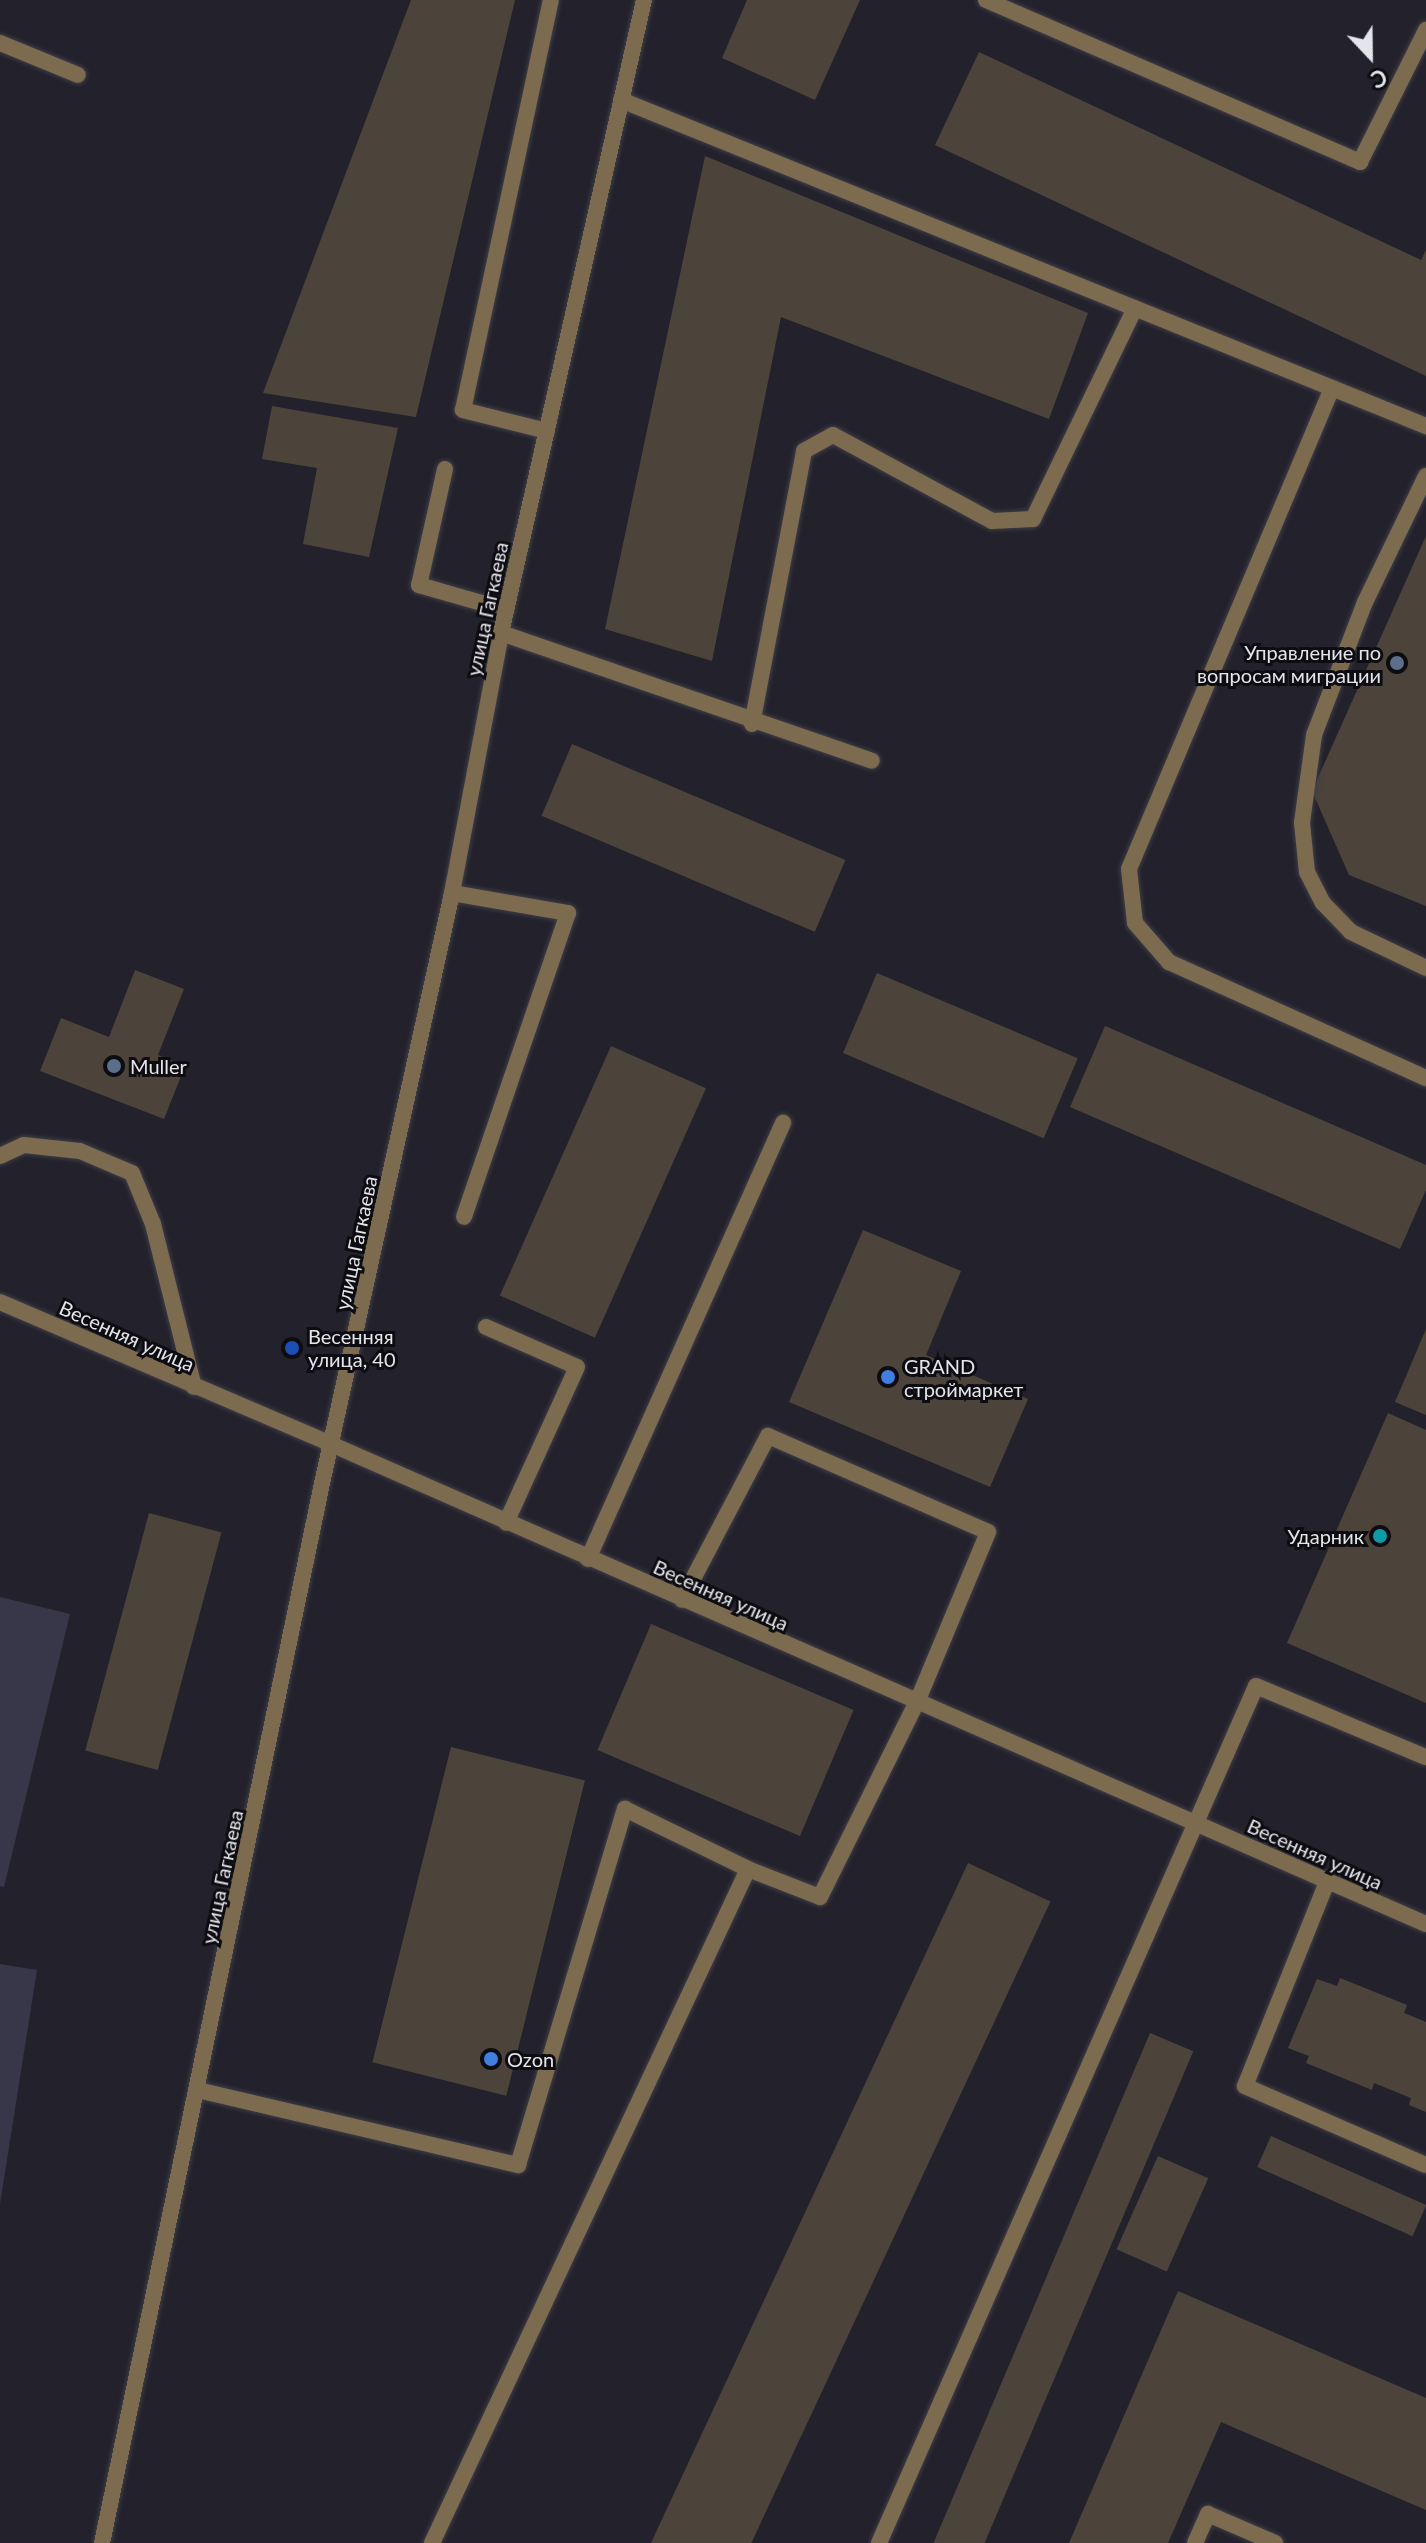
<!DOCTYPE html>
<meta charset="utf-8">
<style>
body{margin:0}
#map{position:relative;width:1426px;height:2543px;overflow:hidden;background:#23222c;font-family:Lato,sans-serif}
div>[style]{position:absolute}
.green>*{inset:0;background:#383649}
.building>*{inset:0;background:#4c443b;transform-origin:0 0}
.roads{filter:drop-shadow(0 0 2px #3e3d47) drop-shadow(0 0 2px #3e3d47)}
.service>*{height:16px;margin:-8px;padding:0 8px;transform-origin:8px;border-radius:8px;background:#7d6b50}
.minor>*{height:16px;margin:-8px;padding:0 8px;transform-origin:8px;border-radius:8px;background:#7d6b50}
.tertiary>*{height:16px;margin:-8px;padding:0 8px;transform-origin:8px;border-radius:8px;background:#7d6b50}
.dots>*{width:22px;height:22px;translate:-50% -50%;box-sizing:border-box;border:4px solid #0d0c11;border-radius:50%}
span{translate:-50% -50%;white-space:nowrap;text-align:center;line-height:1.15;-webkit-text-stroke:6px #0d0c11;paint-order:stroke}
.street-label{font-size:20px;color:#e4e4eb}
.poi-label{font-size:20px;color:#e4e4eb}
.right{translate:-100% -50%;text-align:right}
.left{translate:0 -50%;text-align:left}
.north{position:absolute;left:1330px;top:16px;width:80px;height:80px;-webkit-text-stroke:6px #0d0c11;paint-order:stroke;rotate:158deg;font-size:22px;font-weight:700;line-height:32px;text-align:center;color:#e4e4eb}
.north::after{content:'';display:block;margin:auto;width:28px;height:36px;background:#e4e4eb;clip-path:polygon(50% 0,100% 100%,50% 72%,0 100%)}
</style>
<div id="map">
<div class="green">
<i style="clip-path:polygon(0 1597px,70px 1614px,4px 1887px,0 1886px)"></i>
<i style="clip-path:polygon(0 1964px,37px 1970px,0 2204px)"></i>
</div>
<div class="building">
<i style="clip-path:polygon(411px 0,515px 0,416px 417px,263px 393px)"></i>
<i style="clip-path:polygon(747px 0,860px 0,815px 100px,722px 58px)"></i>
<i style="clip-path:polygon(979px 52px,1421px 260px,1426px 250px,1426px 376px,935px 145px)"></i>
<i style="clip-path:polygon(705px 156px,1088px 313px,1049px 419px,781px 317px,712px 661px,605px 629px)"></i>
<i style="clip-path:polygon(272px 406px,398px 428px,369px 557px,303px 544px,317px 468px,262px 459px)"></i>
<i style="clip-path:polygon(1426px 536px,1426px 906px,1349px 875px,1312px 791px)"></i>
<i style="left:572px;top:744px;width:297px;height:78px;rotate:23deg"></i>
<i style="clip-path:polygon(135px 970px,184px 989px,158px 1055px,185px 1066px,164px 1119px,40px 1071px,61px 1018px,109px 1037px)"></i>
<i style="left:877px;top:973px;width:218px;height:87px;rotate:23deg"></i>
<i style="clip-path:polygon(1105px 1026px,1426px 1165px,1426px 1190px,1400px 1249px,1070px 1107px)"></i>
<i style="left:611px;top:1046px;width:104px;height:273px;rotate:24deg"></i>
<i style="clip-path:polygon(863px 1230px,961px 1271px,926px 1355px,1028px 1399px,990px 1487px,789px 1402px)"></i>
<i style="clip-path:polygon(1426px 1329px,1426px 1415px,1395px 1402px)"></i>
<i style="clip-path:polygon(1388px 1413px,1426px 1430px,1426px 1703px,1287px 1643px)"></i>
<i style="left:149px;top:1513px;width:75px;height:246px;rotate:15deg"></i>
<i style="left:651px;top:1624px;width:220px;height:137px;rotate:23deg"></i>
<i style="left:451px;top:1747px;width:138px;height:325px;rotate:14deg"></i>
<i style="left:968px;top:1863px;width:91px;height:755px;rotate:25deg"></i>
<i style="clip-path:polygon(1340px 1978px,1407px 2005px,1404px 2013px,1426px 2022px,1426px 2112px,1409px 2105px,1411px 2098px,1374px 2083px,1372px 2090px,1306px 2063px,1309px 2056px,1288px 2048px,1317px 1979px,1337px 1986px)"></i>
<i style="left:1150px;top:2033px;width:47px;height:557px;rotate:23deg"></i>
<i style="left:1271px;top:2136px;width:170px;height:34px;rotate:24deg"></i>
<i style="left:1158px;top:2156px;width:55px;height:102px;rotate:24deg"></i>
<i style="clip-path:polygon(1178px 2291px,1426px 2398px,1426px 2510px,1221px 2422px,1168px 2543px,1069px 2543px)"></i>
</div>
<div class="roads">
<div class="service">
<i style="left:986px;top:0;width:408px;rotate:23.4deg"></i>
<i style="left:1360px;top:162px;width:148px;rotate:-63.4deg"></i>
<i style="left:0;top:43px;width:84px;rotate:22.3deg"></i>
<i style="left:621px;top:100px;width:869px;rotate:22.05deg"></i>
<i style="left:1332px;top:388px;width:522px;rotate:112.88deg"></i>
<i style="left:1129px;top:869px;width:54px;rotate:83.7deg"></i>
<i style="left:1135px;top:923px;width:52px;rotate:48.9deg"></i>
<i style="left:1169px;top:962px;width:282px;rotate:24.3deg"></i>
<i style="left:547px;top:431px;width:87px;rotate:-166deg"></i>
<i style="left:463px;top:410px;width:419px;rotate:-77.9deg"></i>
<i style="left:445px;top:469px;width:119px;rotate:102.6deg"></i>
<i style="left:419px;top:585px;width:91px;rotate:16deg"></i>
<i style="left:1426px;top:476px;width:140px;rotate:115.8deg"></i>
<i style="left:1365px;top:602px;width:142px;rotate:111deg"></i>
<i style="left:1314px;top:735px;width:89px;rotate:97.8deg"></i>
<i style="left:1302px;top:823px;width:49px;rotate:84.2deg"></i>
<i style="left:1307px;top:872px;width:35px;rotate:63deg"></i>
<i style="left:1323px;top:903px;width:40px;rotate:46deg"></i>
<i style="left:1351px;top:932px;width:83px;rotate:25.6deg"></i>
<i style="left:501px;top:633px;width:392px;rotate:19deg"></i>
<i style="left:752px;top:724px;width:278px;rotate:-79.2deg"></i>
<i style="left:804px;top:451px;width:33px;rotate:-29deg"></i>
<i style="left:833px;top:435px;width:181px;rotate:28.4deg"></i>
<i style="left:992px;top:521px;width:41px;rotate:-2.8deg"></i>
<i style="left:1033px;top:519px;width:234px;rotate:-64.2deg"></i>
<i style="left:452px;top:893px;width:118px;rotate:9.8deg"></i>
<i style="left:568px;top:913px;width:321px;rotate:108.9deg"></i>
<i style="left:0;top:1156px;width:26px;rotate:-25deg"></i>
<i style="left:24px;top:1145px;width:56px;rotate:6.1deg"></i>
<i style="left:80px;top:1151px;width:56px;rotate:22.9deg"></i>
<i style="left:132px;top:1173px;width:55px;rotate:67.6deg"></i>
<i style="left:153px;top:1224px;width:168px;rotate:75.9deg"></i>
<i style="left:486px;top:1327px;width:99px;rotate:23.7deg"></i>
<i style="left:577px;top:1367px;width:171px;rotate:114.5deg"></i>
<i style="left:588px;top:1559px;width:478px;rotate:-65.9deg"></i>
<i style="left:1327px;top:1882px;width:220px;rotate:111.9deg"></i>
<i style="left:1245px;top:2086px;width:197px;rotate:23.6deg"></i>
<i style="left:198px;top:2090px;width:329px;rotate:13.2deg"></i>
<i style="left:518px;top:2165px;width:372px;rotate:-73.3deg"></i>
<i style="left:625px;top:1809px;width:137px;rotate:26deg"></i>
<i style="left:432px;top:2543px;width:744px;rotate:-64.88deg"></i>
<i style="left:748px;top:1869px;width:77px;rotate:21.3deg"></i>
<i style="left:820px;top:1897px;width:218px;rotate:-63.6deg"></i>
<i style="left:917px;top:1702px;width:184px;rotate:-67.3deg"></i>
<i style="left:988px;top:1532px;width:240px;rotate:-156.4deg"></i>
<i style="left:768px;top:1436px;width:185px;rotate:117.7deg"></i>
<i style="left:879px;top:2543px;width:936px;rotate:-66.25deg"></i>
<i style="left:1256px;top:1686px;width:184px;rotate:22.7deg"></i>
<i style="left:1195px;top:2543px;width:32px;rotate:-66deg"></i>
<i style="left:1208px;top:2514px;width:73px;rotate:23.4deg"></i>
</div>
<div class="minor">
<i style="left:333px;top:1445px;width:1193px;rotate:23.67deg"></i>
</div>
<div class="tertiary">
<i style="left:0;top:1302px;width:362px;rotate:23.2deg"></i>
<i style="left:102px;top:2543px;width:1077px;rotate:-78.27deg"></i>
<i style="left:321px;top:1488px;width:609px;rotate:-77.58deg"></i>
<i style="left:452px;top:893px;width:265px;rotate:-79.3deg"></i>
<i style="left:501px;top:633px;width:649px;rotate:-77.27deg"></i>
</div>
</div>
<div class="dots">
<i style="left:1397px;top:663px;background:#5c6f8a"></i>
<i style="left:114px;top:1066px;background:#5c6f8a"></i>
<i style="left:292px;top:1348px;background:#1a4fb4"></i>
<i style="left:888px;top:1377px;background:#3f7fe0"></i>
<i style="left:1380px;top:1536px;background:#0f9aa8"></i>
<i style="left:491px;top:2059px;background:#3f7fe0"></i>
</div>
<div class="street-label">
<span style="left:487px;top:609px;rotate:-78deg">улица Гагкаева</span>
<span style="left:356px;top:1243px;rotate:-78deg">улица Гагкаева</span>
<span style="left:127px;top:1336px;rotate:24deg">Весенняя улица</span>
<span style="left:721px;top:1595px;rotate:24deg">Весенняя улица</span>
<span style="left:1315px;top:1854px;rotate:24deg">Весенняя улица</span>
<span style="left:222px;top:1877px;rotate:-78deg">улица Гагкаева</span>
</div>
<div class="poi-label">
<span class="right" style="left:1381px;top:664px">Управление по<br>вопросам миграции</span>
<span class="left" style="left:130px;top:1066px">Muller</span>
<span class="left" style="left:308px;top:1348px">Весенняя<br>улица, 40</span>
<span class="left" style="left:904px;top:1378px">GRAND<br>строймаркет</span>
<span class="right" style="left:1364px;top:1536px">Ударник</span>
<span class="left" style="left:507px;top:2059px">Ozon</span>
</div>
<div class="north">С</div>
</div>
